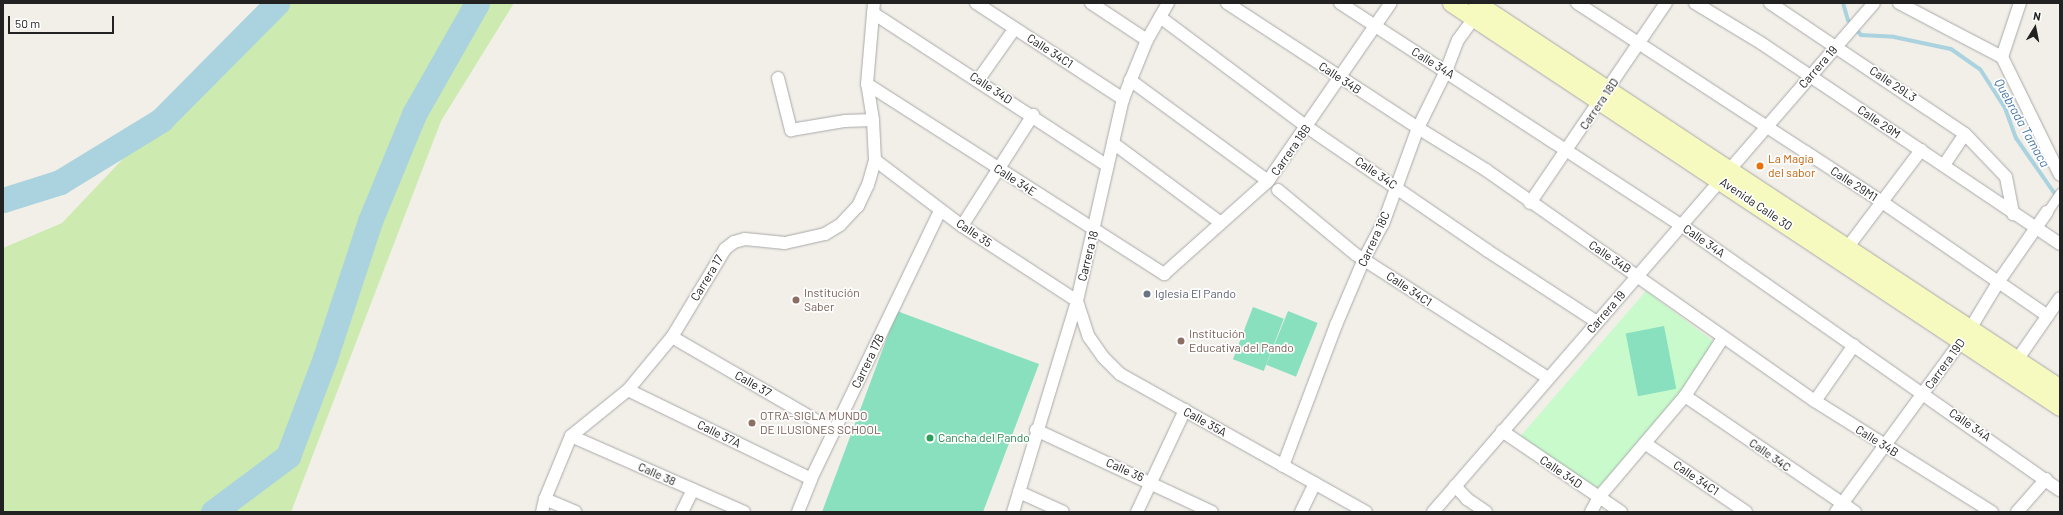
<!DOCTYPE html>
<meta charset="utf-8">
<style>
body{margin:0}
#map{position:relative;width:2063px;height:515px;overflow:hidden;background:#f2efe9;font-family:Barlow,sans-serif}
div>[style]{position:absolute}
.grass>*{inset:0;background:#cdebb0}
.park>*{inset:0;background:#c8facc}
.pitch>*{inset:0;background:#88e0be;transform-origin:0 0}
.stream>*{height:4px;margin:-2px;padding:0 2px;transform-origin:2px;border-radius:2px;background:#aad3df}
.river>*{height:25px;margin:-12.5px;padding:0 12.5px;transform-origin:12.5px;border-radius:12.5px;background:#aad3df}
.roads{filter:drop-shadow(0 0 1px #a9a9a9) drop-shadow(0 0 1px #a9a9a9)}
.pedestrian>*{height:9px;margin:-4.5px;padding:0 4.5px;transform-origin:4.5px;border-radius:4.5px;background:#fff}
.minor>*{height:12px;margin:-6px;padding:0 6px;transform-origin:6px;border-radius:6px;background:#fff}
.secondary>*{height:17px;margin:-8.5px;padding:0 8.5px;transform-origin:8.5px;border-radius:8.5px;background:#f7fabf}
.dots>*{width:11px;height:11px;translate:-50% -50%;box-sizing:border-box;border:2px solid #fff;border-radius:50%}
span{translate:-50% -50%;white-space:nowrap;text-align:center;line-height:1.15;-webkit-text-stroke:3.5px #fff;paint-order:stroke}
.street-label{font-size:12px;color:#222}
.food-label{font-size:12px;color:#c56008}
.left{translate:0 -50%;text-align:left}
.education-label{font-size:12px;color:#785e54}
.worship-label{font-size:12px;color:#5b616d}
.leisure-label{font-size:12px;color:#27864d}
.water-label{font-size:13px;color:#4a7aab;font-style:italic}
.frame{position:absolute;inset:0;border:4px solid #222;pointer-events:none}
.north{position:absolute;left:2015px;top:8px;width:40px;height:40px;-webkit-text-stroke:3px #fff;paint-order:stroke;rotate:10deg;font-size:11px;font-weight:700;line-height:16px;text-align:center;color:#222}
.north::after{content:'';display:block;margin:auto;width:14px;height:18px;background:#222;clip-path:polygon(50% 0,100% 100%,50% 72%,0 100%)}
.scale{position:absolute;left:8px;top:16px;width:106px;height:18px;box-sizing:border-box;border:2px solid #222;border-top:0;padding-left:5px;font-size:12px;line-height:14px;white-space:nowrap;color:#222;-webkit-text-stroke:3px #fff;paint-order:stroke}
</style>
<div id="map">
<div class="grass">
<i style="clip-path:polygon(281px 3px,514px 3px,441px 121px,291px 512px,3px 512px,3px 248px,62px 223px,228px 48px)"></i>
</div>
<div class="park">
<i style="clip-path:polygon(1646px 291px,1717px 344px,1604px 493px,1518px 439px)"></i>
</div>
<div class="pitch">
<i style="left:1253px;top:307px;width:33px;height:56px;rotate:21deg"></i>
<i style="clip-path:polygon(897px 311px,1039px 364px,983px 512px,822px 512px)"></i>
<i style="left:1288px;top:311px;width:32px;height:58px;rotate:22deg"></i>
<i style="left:1664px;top:326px;width:64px;height:39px;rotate:79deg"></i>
</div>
<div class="stream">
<i style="left:1843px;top:3px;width:18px;rotate:74deg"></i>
<i style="left:1848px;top:20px;width:20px;rotate:49deg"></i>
<i style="left:1861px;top:35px;width:33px;rotate:3deg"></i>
<i style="left:1894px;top:37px;width:58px;rotate:11.9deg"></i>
<i style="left:1951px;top:49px;width:35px;rotate:35deg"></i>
<i style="left:1980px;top:69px;width:46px;rotate:57.3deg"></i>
<i style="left:2005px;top:108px;width:32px;rotate:70deg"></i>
<i style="left:2016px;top:138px;width:72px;rotate:55.2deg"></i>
</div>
<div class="river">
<i style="left:3px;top:200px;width:60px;rotate:-17.5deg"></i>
<i style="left:60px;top:182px;width:119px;rotate:-31.5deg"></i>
<i style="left:161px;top:120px;width:165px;rotate:-45.2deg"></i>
<i style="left:213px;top:512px;width:94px;rotate:-36.7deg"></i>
<i style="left:288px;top:456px;width:105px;rotate:-69.3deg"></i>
<i style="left:325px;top:358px;width:144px;rotate:-71.8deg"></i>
<i style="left:370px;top:221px;width:116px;rotate:-67.6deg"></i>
<i style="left:414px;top:114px;width:128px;rotate:-60.4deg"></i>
</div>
<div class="roads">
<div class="pedestrian">
<i style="left:2047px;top:212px;width:23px;rotate:-56deg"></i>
</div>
<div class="minor">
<i style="left:976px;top:3px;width:176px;rotate:33.1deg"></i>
<i style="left:1091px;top:3px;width:67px;rotate:33.5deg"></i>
<i style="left:1227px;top:3px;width:228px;rotate:33.2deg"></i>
<i style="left:1418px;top:128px;width:80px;rotate:31.7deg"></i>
<i style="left:1486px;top:170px;width:402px;rotate:35.1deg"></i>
<i style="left:1815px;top:401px;width:209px;rotate:32.1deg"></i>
<i style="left:1340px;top:3px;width:407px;rotate:33.1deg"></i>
<i style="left:1681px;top:225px;width:462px;rotate:35deg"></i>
<i style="left:1577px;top:3px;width:364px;rotate:33.1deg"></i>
<i style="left:1882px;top:202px;width:201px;rotate:34.5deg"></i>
<i style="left:1695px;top:3px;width:77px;rotate:31.2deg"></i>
<i style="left:1761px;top:43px;width:360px;rotate:33.9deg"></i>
<i style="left:1770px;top:3px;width:235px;rotate:33.9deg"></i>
<i style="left:1965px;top:134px;width:59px;rotate:46.4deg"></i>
<i style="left:2006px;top:177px;width:38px;rotate:79deg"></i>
<i style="left:1899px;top:3px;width:116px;rotate:27.7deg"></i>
<i style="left:2002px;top:57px;width:131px;rotate:63.8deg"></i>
<i style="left:873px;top:13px;width:280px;rotate:33.1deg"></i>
<i style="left:1160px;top:17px;width:184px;rotate:36.8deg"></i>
<i style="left:1307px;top:127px;width:219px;rotate:34.4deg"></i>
<i style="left:1488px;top:251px;width:130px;rotate:33.1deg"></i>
<i style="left:2002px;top:57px;width:57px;rotate:-71.6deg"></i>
<i style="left:778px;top:78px;width:54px;rotate:76deg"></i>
<i style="left:791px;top:130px;width:55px;rotate:-9.5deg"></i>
<i style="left:845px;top:121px;width:28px;rotate:-2deg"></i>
<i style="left:979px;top:79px;width:62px;rotate:-54.8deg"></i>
<i style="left:1130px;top:80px;width:171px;rotate:36.2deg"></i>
<i style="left:867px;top:84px;width:353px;rotate:32.6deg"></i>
<i style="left:1164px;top:274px;width:140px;rotate:-41.8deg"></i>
<i style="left:1268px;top:181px;width:216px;rotate:-55.4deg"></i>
<i style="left:1113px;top:143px;width:134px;rotate:36.5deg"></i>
<i style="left:875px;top:160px;width:109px;rotate:37.2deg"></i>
<i style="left:962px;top:226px;width:137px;rotate:33.1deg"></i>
<i style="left:1077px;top:301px;width:38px;rotate:72deg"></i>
<i style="left:1089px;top:337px;width:24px;rotate:55deg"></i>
<i style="left:1103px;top:357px;width:24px;rotate:45deg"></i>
<i style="left:1120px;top:374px;width:282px;rotate:29.3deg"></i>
<i style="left:1944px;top:165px;width:37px;rotate:-56deg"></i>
<i style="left:1278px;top:190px;width:100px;rotate:39.7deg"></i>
<i style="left:1355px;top:254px;width:229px;rotate:32.7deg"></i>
<i style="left:1530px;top:203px;width:242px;rotate:-55.8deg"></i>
<i style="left:962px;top:226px;width:132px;rotate:-57.4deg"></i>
<i style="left:1847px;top:248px;width:123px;rotate:-52.9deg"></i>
<i style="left:672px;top:337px;width:187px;rotate:30.1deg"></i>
<i style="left:2017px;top:360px;width:75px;rotate:-55.3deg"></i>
<i style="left:628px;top:390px;width:203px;rotate:25.9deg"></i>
<i style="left:1685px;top:396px;width:206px;rotate:34.3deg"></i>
<i style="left:1815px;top:401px;width:68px;rotate:-55.1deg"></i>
<i style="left:1036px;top:430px;width:194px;rotate:25deg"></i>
<i style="left:1502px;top:431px;width:144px;rotate:34.2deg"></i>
<i style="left:571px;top:436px;width:189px;rotate:23.7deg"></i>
<i style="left:1646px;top:444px;width:121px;rotate:34.2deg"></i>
<i style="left:1283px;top:466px;width:151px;rotate:-69.4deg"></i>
<i style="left:1336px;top:325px;width:72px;rotate:-67deg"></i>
<i style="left:1364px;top:259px;width:40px;rotate:-62deg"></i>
<i style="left:1383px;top:224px;width:102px;rotate:-70deg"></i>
<i style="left:1418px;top:128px;width:64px;rotate:-63.8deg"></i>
<i style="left:1446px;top:71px;width:33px;rotate:-69deg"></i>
<i style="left:1458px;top:40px;width:27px;rotate:-54deg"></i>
<i style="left:1455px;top:486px;width:18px;rotate:47deg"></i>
<i style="left:1467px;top:499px;width:23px;rotate:34deg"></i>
<i style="left:1019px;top:492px;width:48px;rotate:24.4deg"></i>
<i style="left:545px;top:499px;width:33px;rotate:23deg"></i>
<i style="left:542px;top:512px;width:13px;rotate:-77deg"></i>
<i style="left:545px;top:499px;width:68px;rotate:-67.6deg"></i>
<i style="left:571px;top:436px;width:73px;rotate:-38.9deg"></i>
<i style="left:628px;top:390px;width:69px;rotate:-50.3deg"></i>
<i style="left:672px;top:337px;width:103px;rotate:-58.9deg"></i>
<i style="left:725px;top:249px;width:11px;rotate:-38deg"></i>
<i style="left:734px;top:242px;width:11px;rotate:-15deg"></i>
<i style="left:745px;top:239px;width:40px;rotate:5.7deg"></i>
<i style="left:785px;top:243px;width:41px;rotate:-12.7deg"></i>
<i style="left:825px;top:234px;width:17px;rotate:-31deg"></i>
<i style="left:840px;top:225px;width:26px;rotate:-47deg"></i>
<i style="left:858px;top:206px;width:23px;rotate:-65deg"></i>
<i style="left:868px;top:185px;width:26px;rotate:-74deg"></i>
<i style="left:875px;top:160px;width:40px;rotate:-92.9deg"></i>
<i style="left:873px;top:120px;width:36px;rotate:-99deg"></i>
<i style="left:867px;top:84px;width:81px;rotate:-85.1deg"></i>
<i style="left:682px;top:512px;width:25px;rotate:-64deg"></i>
<i style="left:798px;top:512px;width:35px;rotate:-68deg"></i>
<i style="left:811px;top:479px;width:297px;rotate:-64.3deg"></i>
<i style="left:1013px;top:512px;width:220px;rotate:-73.1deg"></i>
<i style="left:1077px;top:301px;width:207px;rotate:-77.2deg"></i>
<i style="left:1123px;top:99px;width:64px;rotate:-67.9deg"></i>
<i style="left:1147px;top:40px;width:43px;rotate:-60.4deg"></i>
<i style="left:1137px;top:512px;width:113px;rotate:-64.8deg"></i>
<i style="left:1301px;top:512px;width:32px;rotate:-64deg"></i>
<i style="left:1433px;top:512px;width:673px;rotate:-49.09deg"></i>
<i style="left:1591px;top:512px;width:17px;rotate:-62deg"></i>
<i style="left:1599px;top:497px;width:133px;rotate:-49.6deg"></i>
<i style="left:1685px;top:396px;width:69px;rotate:-56.8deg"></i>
<i style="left:1836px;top:512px;width:227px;rotate:-53.8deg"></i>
<i style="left:1970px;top:329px;width:56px;rotate:-58.9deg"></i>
<i style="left:1999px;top:281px;width:84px;rotate:-55.2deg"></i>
<i style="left:2017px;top:512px;width:44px;rotate:-48.7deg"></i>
</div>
<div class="secondary">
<i style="left:1451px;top:3px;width:731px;rotate:33.56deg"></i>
<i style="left:1477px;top:3px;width:699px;rotate:33.44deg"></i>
</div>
</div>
<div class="dots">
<i style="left:1760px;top:166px;background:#e8710a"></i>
<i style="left:1147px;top:294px;background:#6b7280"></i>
<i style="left:796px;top:300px;background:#8d6e63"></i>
<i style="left:1181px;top:341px;background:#8d6e63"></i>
<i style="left:752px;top:423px;background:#8d6e63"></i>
<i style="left:930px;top:438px;background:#2e9e5b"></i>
</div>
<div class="street-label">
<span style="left:1050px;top:51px;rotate:33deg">Calle 34C1</span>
<span style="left:1433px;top:63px;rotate:32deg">Calle 34A</span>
<span style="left:1818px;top:67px;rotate:-49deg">Carrera 19</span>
<span style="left:1340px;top:78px;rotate:33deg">Calle 34B</span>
<span style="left:1893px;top:84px;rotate:34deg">Calle 29L3</span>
<span style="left:991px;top:88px;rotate:33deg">Calle 34D</span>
<span style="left:1599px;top:104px;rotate:-56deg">Carrera 18D</span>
<span style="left:1879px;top:122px;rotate:34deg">Calle 29M</span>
<span style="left:1291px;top:150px;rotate:-55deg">Carrera 18B</span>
<span style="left:1376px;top:173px;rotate:34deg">Calle 34C</span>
<span style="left:1015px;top:180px;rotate:33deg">Calle 34E</span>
<span style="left:1854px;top:184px;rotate:33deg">Calle 29M1</span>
<span style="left:1756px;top:204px;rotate:34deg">Avenida Calle 30</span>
<span style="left:974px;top:233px;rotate:34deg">Calle 35</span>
<span style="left:1374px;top:239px;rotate:-65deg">Carrera 18C</span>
<span style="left:1704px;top:241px;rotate:35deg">Calle 34A</span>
<span style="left:1088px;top:256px;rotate:-76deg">Carrera 18</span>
<span style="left:1610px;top:257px;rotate:34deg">Calle 34B</span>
<span style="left:707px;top:278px;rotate:-59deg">Carrera 17</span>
<span style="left:1409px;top:289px;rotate:34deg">Calle 34C1</span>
<span style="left:1606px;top:312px;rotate:-49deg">Carrera 19</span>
<span style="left:868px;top:361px;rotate:-64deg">Carrera 17B</span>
<span style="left:1945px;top:364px;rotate:-54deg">Carrera 19D</span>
<span style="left:753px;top:384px;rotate:30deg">Calle 37</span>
<span style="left:1205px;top:422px;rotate:29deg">Calle 35A</span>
<span style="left:1970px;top:425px;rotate:35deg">Calle 34A</span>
<span style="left:719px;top:434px;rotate:26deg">Calle 37A</span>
<span style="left:1877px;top:441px;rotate:32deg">Calle 34B</span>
<span style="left:1770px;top:455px;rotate:35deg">Calle 34C</span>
<span style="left:1125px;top:470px;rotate:24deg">Calle 36</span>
<span style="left:1561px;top:472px;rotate:34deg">Calle 34D</span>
<span style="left:657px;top:474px;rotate:24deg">Calle 38</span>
<span style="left:1696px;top:478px;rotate:34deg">Calle 34C1</span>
</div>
<div class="food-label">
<span class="left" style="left:1768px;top:166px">La Magia<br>del sabor</span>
</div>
<div class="education-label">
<span class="left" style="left:804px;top:300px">Institución<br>Saber</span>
<span class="left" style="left:1189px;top:341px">Institución<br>Educativa del Pando</span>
<span class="left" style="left:760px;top:423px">OTRA-SIGLA MUNDO<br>DE ILUSIONES SCHOOL</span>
</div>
<div class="worship-label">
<span class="left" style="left:1155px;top:294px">Iglesia El Pando</span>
</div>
<div class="leisure-label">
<span class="left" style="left:938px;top:438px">Cancha del Pando</span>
</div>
<div class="water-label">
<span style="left:2022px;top:123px;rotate:61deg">Quebrada Tamaca</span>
</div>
<div class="frame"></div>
<div class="north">N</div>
<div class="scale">50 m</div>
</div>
